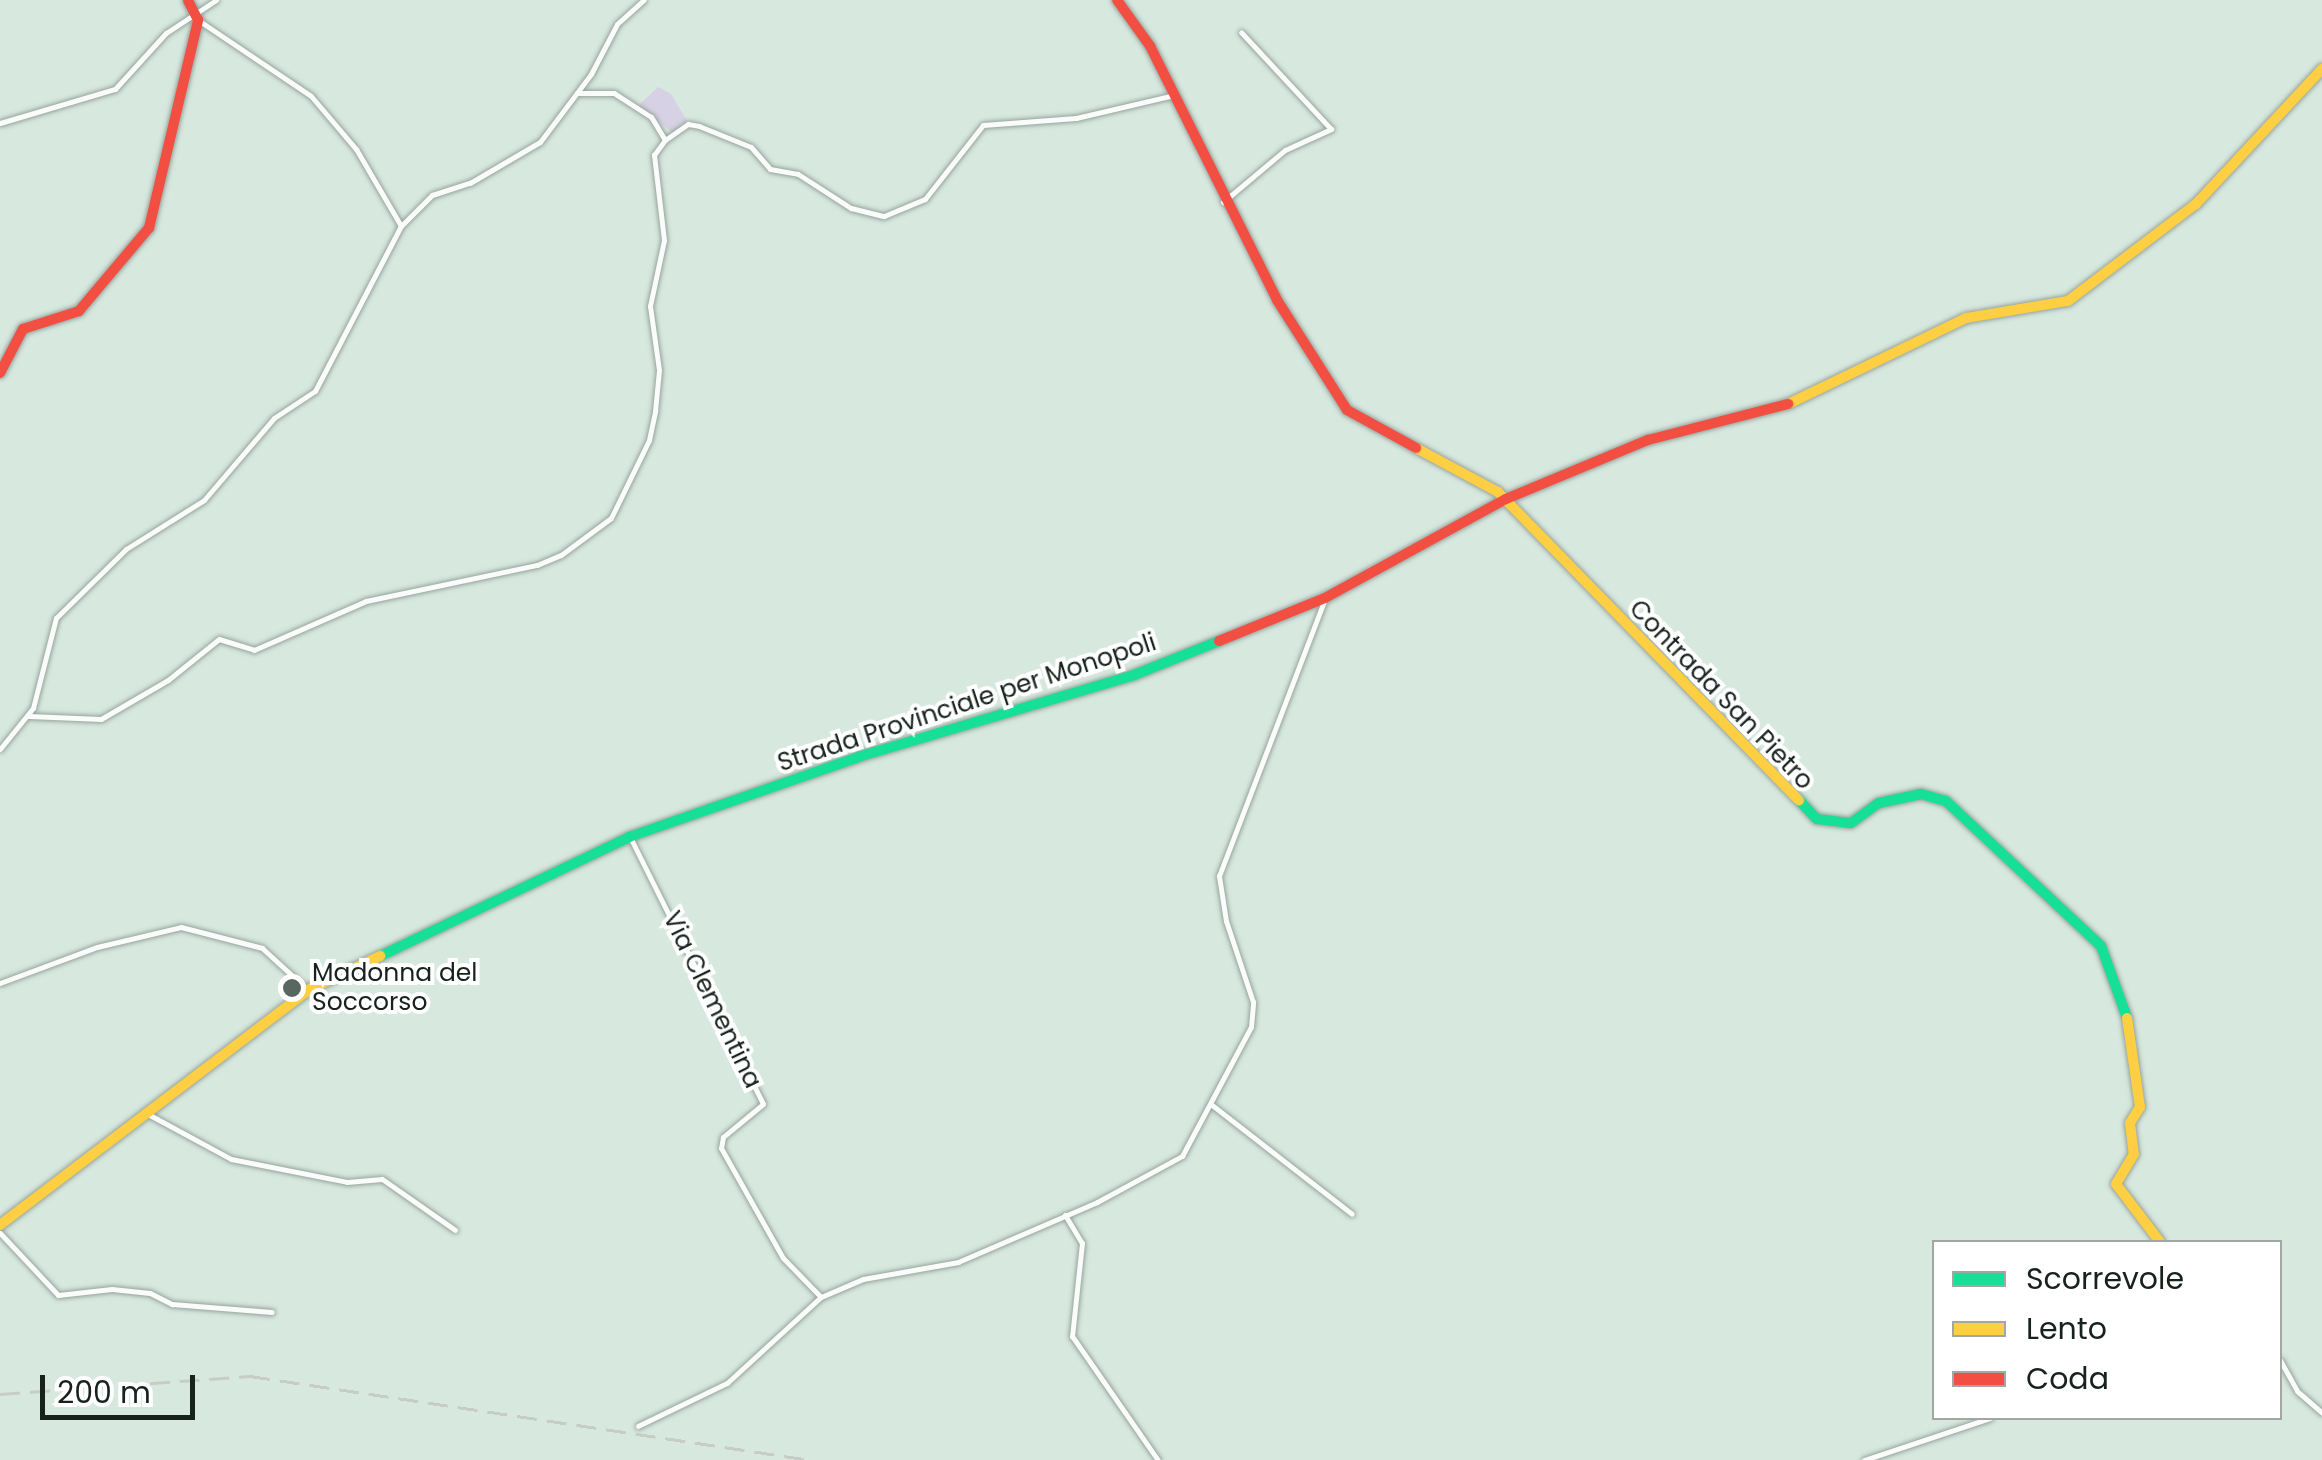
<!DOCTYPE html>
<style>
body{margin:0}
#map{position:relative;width:2322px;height:1460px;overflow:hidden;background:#d7e8df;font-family:Poppins,sans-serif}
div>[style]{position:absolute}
.green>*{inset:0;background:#d6d1e4}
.roads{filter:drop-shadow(0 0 2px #97a49d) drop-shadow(0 0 2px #97a49d)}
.street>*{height:5px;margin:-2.5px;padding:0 2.5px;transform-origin:2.5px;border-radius:2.5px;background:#f9fcfa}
.fast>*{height:10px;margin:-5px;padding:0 5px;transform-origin:5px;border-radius:5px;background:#16e098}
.slow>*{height:10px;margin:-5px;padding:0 5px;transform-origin:5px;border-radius:5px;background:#ffcf43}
.jam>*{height:10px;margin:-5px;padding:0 5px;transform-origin:5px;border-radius:5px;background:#f24e42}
.rail>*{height:2.5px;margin-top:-1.25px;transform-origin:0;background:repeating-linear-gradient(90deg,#c7ccc9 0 20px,transparent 0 30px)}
.dots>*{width:28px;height:28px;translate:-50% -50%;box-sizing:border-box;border:5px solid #fff;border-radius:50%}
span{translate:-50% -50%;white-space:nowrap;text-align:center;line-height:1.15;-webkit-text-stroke:8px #fff;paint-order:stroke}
.street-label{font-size:25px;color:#17221c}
.poi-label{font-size:25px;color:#17221c}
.left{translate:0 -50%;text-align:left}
.legend{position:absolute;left:1932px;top:1240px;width:350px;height:180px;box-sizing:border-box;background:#fff;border:2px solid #a2a7a4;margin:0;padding:12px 18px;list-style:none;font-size:30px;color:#17221c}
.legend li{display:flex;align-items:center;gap:20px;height:50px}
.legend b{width:50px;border:2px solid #a2a7a4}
.scale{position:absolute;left:40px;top:1375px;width:155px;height:45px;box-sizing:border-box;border:5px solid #17221c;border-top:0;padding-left:12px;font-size:30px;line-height:35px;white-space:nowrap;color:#17221c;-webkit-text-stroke:8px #fff;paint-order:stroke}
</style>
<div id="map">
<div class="green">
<i style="clip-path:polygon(658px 87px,671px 94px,687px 121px,673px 133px,639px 105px)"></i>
</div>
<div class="roads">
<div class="street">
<i style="left:198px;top:20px;width:136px;rotate:33.9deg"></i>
<i style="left:311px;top:96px;width:70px;rotate:49.7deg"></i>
<i style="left:356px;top:149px;width:89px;rotate:59.7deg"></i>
<i style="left:0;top:123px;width:120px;rotate:-16.5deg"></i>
<i style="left:115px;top:89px;width:76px;rotate:-47.7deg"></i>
<i style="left:166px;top:33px;width:60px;rotate:-33.4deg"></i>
<i style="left:665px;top:140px;width:28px;rotate:-35deg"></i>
<i style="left:688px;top:124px;width:11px;rotate:10deg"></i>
<i style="left:699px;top:126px;width:56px;rotate:22deg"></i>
<i style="left:751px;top:147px;width:29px;rotate:49deg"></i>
<i style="left:770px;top:169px;width:28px;rotate:10deg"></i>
<i style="left:798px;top:174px;width:63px;rotate:32.7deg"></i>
<i style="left:851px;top:208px;width:34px;rotate:14deg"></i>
<i style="left:884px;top:216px;width:44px;rotate:-22.5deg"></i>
<i style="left:925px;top:199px;width:94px;rotate:-51.9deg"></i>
<i style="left:983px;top:125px;width:93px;rotate:-4.3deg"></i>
<i style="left:1076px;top:118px;width:97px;rotate:-13.2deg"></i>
<i style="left:1223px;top:202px;width:81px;rotate:-40deg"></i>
<i style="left:1285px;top:150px;width:51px;rotate:-24.5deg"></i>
<i style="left:1331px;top:129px;width:132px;rotate:-132.9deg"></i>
<i style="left:29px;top:716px;width:72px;rotate:2.4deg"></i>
<i style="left:101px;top:719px;width:78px;rotate:-30.2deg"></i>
<i style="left:168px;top:680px;width:65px;rotate:-38.8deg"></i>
<i style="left:219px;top:639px;width:37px;rotate:17deg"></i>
<i style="left:254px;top:650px;width:122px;rotate:-23.6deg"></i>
<i style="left:366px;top:601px;width:175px;rotate:-11.9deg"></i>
<i style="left:537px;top:565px;width:26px;rotate:-23deg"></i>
<i style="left:561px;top:555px;width:62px;rotate:-36.5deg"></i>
<i style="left:611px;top:518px;width:87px;rotate:-64deg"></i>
<i style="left:649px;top:440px;width:30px;rotate:-78deg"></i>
<i style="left:655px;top:411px;width:41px;rotate:-84.4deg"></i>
<i style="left:659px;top:370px;width:65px;rotate:-98deg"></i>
<i style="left:650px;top:306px;width:67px;rotate:-78deg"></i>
<i style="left:664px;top:240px;width:86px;rotate:-96.7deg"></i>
<i style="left:654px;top:155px;width:19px;rotate:-54deg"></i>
<i style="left:665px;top:140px;width:27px;rotate:-121deg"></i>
<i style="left:651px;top:117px;width:44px;rotate:-147deg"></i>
<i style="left:614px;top:93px;width:37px;rotate:180deg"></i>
<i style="left:0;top:749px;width:53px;rotate:-51.2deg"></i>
<i style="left:33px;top:708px;width:93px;rotate:-75.7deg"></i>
<i style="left:56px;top:618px;width:98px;rotate:-44.6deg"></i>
<i style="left:126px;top:549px;width:92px;rotate:-32.1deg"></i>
<i style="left:204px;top:500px;width:108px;rotate:-49.5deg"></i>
<i style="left:274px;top:418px;width:49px;rotate:-33.4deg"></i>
<i style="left:315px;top:391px;width:186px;rotate:-62.5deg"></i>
<i style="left:401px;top:226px;width:44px;rotate:-45deg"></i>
<i style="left:432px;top:195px;width:40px;rotate:-18deg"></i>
<i style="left:470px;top:183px;width:81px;rotate:-30.4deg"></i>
<i style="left:540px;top:142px;width:85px;rotate:-53.1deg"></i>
<i style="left:591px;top:74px;width:56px;rotate:-62.5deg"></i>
<i style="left:617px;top:24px;width:36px;rotate:-42deg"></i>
<i style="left:630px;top:837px;width:298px;rotate:63.5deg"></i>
<i style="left:763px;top:1104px;width:52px;rotate:140.5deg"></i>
<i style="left:723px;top:1137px;width:11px;rotate:100deg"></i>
<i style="left:721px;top:1148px;width:126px;rotate:60.6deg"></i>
<i style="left:783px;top:1258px;width:54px;rotate:45.7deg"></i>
<i style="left:0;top:983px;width:103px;rotate:-20.4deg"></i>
<i style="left:97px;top:947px;width:86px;rotate:-13.4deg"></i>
<i style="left:181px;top:927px;width:84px;rotate:14.5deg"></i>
<i style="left:262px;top:948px;width:62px;rotate:42.4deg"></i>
<i style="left:1212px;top:1105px;width:177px;rotate:37.9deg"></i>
<i style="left:146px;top:1113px;width:97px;rotate:28.4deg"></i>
<i style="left:231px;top:1159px;width:118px;rotate:11.2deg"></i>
<i style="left:347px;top:1182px;width:35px;rotate:-5deg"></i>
<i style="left:382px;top:1179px;width:89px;rotate:34.9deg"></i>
<i style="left:1065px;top:1215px;width:33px;rotate:59deg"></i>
<i style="left:1082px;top:1243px;width:94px;rotate:96.1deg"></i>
<i style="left:1072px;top:1336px;width:151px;rotate:55.3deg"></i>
<i style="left:0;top:1233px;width:85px;rotate:46.9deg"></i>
<i style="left:58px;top:1295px;width:54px;rotate:-6.3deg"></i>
<i style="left:112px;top:1289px;width:38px;rotate:6deg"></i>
<i style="left:150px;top:1293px;width:25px;rotate:27deg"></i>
<i style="left:172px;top:1304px;width:100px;rotate:4.6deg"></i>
<i style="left:2280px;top:1360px;width:35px;rotate:61deg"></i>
<i style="left:2297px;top:1391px;width:33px;rotate:41deg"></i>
<i style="left:638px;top:1426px;width:99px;rotate:-25.8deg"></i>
<i style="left:727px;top:1383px;width:127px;rotate:-42.5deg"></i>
<i style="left:821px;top:1297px;width:46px;rotate:-23.2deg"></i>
<i style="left:863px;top:1279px;width:97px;rotate:-10.1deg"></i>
<i style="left:958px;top:1262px;width:151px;rotate:-23.3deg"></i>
<i style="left:1097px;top:1202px;width:97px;rotate:-28.4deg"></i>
<i style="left:1182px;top:1156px;width:146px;rotate:-61.9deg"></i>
<i style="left:1251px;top:1027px;width:25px;rotate:-85deg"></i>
<i style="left:1253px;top:1002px;width:85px;rotate:-108.4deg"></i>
<i style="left:1226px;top:921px;width:46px;rotate:-98.8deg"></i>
<i style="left:1219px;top:876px;width:298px;rotate:-69.1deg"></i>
<i style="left:1864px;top:1460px;width:133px;rotate:-18.4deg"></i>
</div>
<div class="fast">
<i style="left:1799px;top:800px;width:26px;rotate:47deg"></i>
<i style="left:1817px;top:819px;width:34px;rotate:7deg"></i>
<i style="left:1851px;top:823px;width:34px;rotate:-36deg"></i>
<i style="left:1879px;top:803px;width:43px;rotate:-12.1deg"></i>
<i style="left:1921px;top:794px;width:26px;rotate:16deg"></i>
<i style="left:1946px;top:801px;width:212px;rotate:43.1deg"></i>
<i style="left:2101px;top:946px;width:77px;rotate:70.1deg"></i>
<i style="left:380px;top:956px;width:276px;rotate:-25.5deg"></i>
<i style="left:629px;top:837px;width:246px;rotate:-19.2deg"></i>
<i style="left:861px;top:756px;width:285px;rotate:-16.5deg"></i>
<i style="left:1134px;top:675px;width:92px;rotate:-21.8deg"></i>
</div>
<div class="slow">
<i style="left:1788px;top:404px;width:198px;rotate:-25.8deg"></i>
<i style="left:1966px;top:318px;width:103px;rotate:-9.5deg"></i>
<i style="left:2068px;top:301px;width:161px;rotate:-37.2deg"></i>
<i style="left:2196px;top:204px;width:185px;rotate:-47deg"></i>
<i style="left:1416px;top:448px;width:93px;rotate:28.2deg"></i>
<i style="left:1498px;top:492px;width:431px;rotate:45.7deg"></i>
<i style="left:2127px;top:1018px;width:90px;rotate:81.7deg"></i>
<i style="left:2140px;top:1107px;width:19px;rotate:122deg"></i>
<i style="left:2130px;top:1123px;width:31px;rotate:83deg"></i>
<i style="left:2134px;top:1154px;width:35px;rotate:121deg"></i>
<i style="left:2116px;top:1184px;width:73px;rotate:52.8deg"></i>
<i style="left:0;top:1225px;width:387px;rotate:-37.3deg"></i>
<i style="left:308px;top:990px;width:80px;rotate:-25.3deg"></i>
</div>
<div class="jam">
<i style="left:1117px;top:0;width:57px;rotate:54.3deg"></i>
<i style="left:1150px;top:46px;width:284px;rotate:63.4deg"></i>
<i style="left:1277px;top:300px;width:130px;rotate:57.5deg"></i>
<i style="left:1347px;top:410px;width:79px;rotate:28.8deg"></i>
<i style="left:0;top:373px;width:50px;rotate:-62.4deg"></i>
<i style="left:23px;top:329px;width:59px;rotate:-17.8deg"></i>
<i style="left:79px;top:311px;width:109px;rotate:-49.9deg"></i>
<i style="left:149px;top:228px;width:214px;rotate:-76.7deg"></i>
<i style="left:198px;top:20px;width:22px;rotate:-117deg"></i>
<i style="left:1219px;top:641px;width:114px;rotate:-22.1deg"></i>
<i style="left:1325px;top:598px;width:206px;rotate:-28.7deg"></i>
<i style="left:1506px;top:499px;width:154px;rotate:-22.6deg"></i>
<i style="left:1648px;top:440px;width:145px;rotate:-14.4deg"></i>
</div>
</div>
<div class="rail">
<i style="left:0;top:1394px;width:251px;rotate:-4.1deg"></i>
<i style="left:250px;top:1376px;width:567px;rotate:8.52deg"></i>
</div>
<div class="dots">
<i style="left:292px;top:988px;background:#5a6760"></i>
</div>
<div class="street-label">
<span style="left:1721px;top:695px;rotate:46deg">Contrada San Pietro</span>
<span style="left:967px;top:703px;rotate:-18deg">Strada Provinciale per Monopoli</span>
<span style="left:712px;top:1000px;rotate:64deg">Via Clementina</span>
</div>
<div class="poi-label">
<span class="left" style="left:312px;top:988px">Madonna del<br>Soccorso</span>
</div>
<ul class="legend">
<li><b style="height:12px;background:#16e098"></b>Scorrevole</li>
<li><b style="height:12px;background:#ffcf43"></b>Lento</li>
<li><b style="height:12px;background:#f24e42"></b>Coda</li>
</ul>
<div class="scale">200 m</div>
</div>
